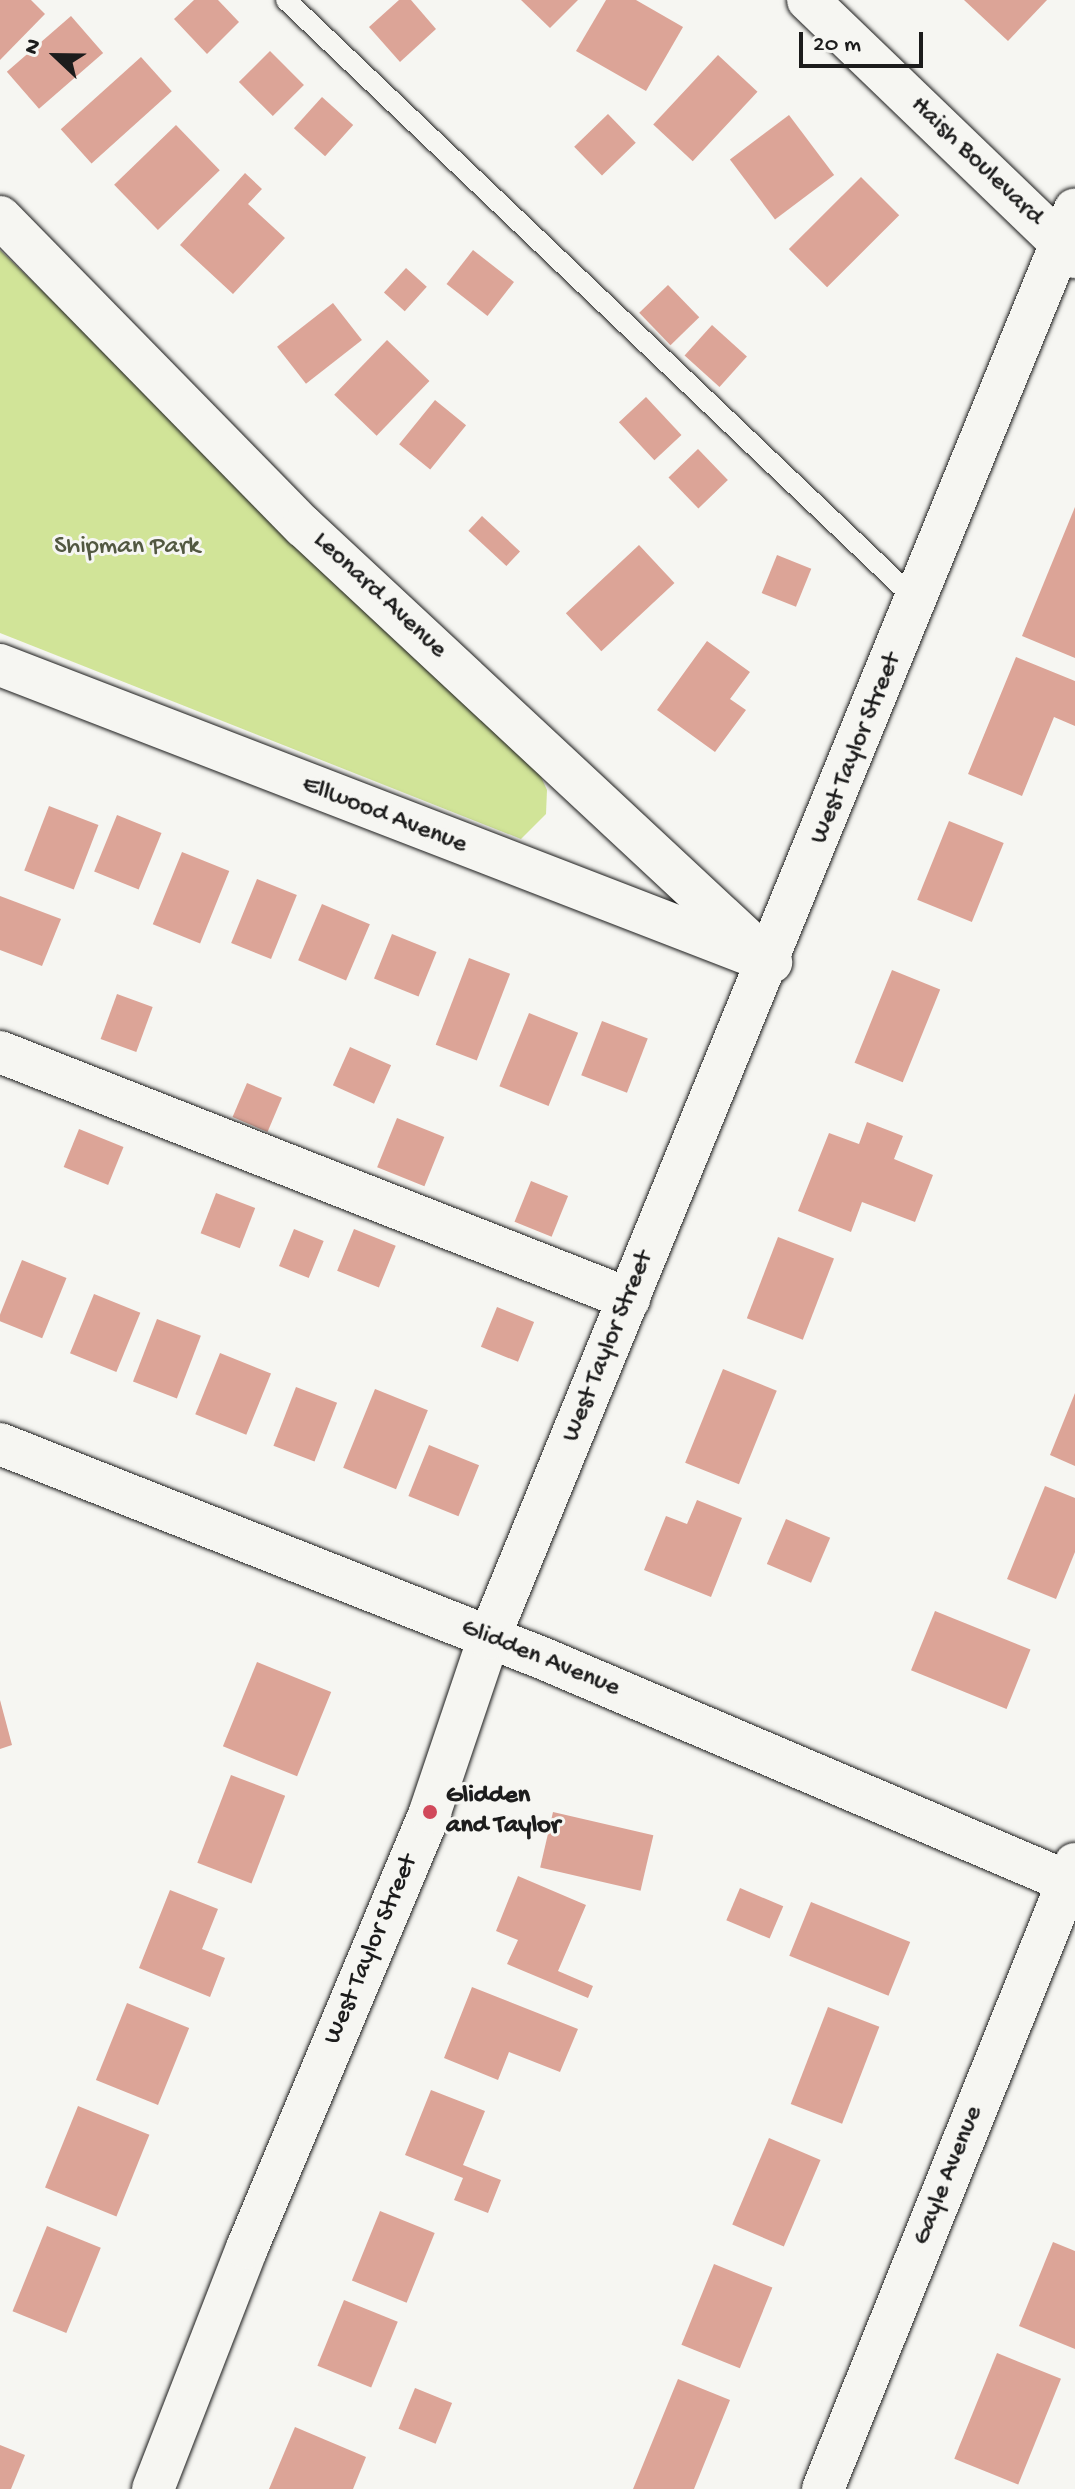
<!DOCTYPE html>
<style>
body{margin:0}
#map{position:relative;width:1075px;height:2489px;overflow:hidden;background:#f6f6f2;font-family:"Gochi Hand",sans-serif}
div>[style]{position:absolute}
.green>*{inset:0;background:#d1e498}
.building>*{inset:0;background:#dca497;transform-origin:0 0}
.roads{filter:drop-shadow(0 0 2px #1c1c1c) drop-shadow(0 0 2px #1c1c1c)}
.lane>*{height:20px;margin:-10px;padding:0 10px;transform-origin:10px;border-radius:10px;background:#f6f6f2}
.street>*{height:42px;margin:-21px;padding:0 21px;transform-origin:21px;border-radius:21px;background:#f6f6f2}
.dots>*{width:22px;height:22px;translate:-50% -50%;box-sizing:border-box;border:4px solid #f6f6f2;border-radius:50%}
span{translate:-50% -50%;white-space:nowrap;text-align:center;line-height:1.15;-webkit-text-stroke:6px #f6f6f2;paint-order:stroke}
.street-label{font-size:26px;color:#1c1c1c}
.park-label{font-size:26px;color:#525841}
.poi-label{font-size:26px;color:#1c1c1c;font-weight:700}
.left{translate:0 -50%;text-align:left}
.north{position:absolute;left:16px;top:16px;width:80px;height:80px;-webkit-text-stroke:6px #f6f6f2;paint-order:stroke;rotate:292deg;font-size:22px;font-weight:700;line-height:32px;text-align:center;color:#1c1c1c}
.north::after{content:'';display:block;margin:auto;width:28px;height:36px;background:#1c1c1c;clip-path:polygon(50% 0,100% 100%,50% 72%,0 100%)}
.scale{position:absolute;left:799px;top:32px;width:124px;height:36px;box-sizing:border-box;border:4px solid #1c1c1c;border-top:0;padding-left:10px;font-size:24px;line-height:28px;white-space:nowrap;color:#1c1c1c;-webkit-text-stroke:6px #f6f6f2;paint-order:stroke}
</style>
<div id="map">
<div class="green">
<i style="clip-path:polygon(0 250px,535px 764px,547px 790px,546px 814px,521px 839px,0 633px)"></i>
</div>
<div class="building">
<i style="clip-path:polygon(0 0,31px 0,45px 14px,0 60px)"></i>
<i style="clip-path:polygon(194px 0,218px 0,239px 22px,207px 54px,174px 19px)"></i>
<i style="clip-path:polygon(399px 0,411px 0,436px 29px,400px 62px,369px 27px)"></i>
<i style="clip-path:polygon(521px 0,578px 0,550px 28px)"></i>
<i style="clip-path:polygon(606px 0,636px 0,683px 27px,646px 91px,576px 51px)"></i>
<i style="clip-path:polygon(964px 0,1047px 0,1008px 41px)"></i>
<i style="left:71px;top:16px;width:49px;height:85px;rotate:49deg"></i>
<i style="left:270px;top:51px;width:48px;height:44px;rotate:45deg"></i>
<i style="left:718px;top:55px;width:54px;height:95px;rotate:43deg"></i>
<i style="left:141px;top:57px;width:46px;height:108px;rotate:48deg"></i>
<i style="left:322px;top:97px;width:42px;height:42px;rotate:42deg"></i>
<i style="left:608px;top:114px;width:40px;height:47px;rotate:46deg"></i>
<i style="left:789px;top:115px;width:75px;height:74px;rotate:53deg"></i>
<i style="left:176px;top:125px;width:63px;height:86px;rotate:46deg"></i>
<i style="clip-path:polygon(245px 173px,262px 189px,248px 204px,285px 238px,233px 294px,180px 245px)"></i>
<i style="left:861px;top:177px;width:54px;height:102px;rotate:45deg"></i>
<i style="left:473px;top:250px;width:52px;height:43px;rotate:38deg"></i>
<i style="left:406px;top:268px;width:28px;height:33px;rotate:42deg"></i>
<i style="left:668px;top:285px;width:45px;height:40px;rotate:46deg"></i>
<i style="left:333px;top:303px;width:47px;height:71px;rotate:52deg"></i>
<i style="left:712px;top:325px;width:47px;height:41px;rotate:42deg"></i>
<i style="left:387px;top:340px;width:59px;height:76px;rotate:44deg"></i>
<i style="left:646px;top:397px;width:52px;height:37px;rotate:47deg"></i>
<i style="left:435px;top:400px;width:40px;height:57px;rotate:39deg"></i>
<i style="left:698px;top:449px;width:43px;height:41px;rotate:46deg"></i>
<i style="clip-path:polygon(1075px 507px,1075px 658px,1022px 636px)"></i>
<i style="left:482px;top:516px;width:52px;height:20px;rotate:43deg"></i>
<i style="left:639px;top:545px;width:52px;height:100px;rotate:47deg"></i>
<i style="left:777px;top:555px;width:37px;height:41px;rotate:22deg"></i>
<i style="clip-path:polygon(707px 641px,750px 672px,730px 699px,746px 710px,715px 752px,657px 710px)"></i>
<i style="clip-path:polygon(1016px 657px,1075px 681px,1075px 726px,1054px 717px,1022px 796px,968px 774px)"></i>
<i style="left:49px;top:806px;width:53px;height:69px;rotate:21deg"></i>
<i style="left:117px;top:815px;width:48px;height:61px;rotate:22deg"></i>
<i style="left:949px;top:821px;width:59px;height:85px;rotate:22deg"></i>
<i style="left:182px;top:852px;width:51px;height:78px;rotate:22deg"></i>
<i style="left:257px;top:879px;width:43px;height:69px;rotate:22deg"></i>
<i style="clip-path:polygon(0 896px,61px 919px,42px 966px,0 950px)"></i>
<i style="left:322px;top:904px;width:52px;height:61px;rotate:23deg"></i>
<i style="left:392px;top:934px;width:48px;height:48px;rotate:22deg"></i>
<i style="left:469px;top:958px;width:44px;height:93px;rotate:21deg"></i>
<i style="left:892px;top:970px;width:52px;height:100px;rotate:22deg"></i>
<i style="left:117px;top:994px;width:38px;height:48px;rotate:20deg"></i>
<i style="left:529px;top:1013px;width:53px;height:79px;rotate:22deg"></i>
<i style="left:602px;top:1021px;width:49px;height:58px;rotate:21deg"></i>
<i style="left:350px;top:1047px;width:45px;height:42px;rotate:24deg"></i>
<i style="left:247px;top:1083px;width:38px;height:37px;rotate:23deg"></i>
<i style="left:397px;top:1118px;width:51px;height:53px;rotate:22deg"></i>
<i style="clip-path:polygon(867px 1122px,903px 1136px,894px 1159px,933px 1175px,915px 1222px,862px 1202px,851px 1232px,798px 1211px,829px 1133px,859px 1144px)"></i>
<i style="left:79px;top:1129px;width:48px;height:41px;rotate:22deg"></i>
<i style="left:531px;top:1181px;width:40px;height:44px;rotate:22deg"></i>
<i style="left:216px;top:1193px;width:42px;height:43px;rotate:21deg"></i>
<i style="left:294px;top:1229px;width:32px;height:40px;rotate:22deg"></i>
<i style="left:354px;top:1229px;width:45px;height:45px;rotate:22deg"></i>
<i style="left:778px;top:1237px;width:60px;height:87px;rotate:21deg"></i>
<i style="left:22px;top:1260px;width:48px;height:65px;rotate:22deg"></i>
<i style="left:94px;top:1294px;width:50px;height:64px;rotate:22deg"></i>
<i style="left:497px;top:1307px;width:40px;height:43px;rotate:22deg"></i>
<i style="left:157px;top:1319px;width:47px;height:67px;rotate:21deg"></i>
<i style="left:220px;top:1353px;width:55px;height:66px;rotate:22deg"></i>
<i style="left:723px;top:1369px;width:58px;height:101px;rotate:22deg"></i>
<i style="left:296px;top:1387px;width:44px;height:63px;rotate:21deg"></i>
<i style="left:375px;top:1389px;width:57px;height:85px;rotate:22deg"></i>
<i style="clip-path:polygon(1075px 1393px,1075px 1466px,1050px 1455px)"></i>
<i style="left:429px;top:1445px;width:54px;height:55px;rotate:22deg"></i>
<i style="clip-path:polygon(1045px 1486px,1075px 1498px,1075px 1552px,1056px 1599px,1007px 1579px)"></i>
<i style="clip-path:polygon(697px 1500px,742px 1518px,711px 1597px,644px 1570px,666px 1516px,687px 1524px)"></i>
<i style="left:786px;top:1519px;width:48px;height:49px;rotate:23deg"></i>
<i style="left:935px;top:1611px;width:103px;height:64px;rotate:22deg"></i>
<i style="left:257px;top:1662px;width:80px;height:91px;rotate:22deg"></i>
<i style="clip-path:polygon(0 1700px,12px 1745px,0 1749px)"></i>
<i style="left:231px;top:1775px;width:58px;height:94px;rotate:21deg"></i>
<i style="left:553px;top:1812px;width:103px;height:57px;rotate:13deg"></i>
<i style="clip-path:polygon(518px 1876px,586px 1905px,558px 1971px,593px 1986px,588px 1998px,507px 1964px,518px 1940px,496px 1931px)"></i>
<i style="left:740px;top:1888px;width:47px;height:35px;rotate:23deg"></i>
<i style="clip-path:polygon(170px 1890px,218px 1909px,202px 1949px,225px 1958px,210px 1997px,139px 1968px)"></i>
<i style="left:811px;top:1902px;width:107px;height:58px;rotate:22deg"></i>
<i style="clip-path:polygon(472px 1987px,578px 2029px,560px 2072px,509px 2052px,498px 2080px,444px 2058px)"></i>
<i style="left:127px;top:2003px;width:67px;height:83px;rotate:22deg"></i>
<i style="left:828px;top:2007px;width:55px;height:104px;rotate:21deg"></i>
<i style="clip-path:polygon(431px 2090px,485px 2111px,463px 2165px,501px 2180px,488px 2213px,454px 2200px,463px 2178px,405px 2155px)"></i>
<i style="left:78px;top:2106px;width:77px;height:88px;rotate:22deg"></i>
<i style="left:769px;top:2138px;width:56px;height:94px;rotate:23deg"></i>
<i style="left:380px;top:2211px;width:59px;height:75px;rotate:22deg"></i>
<i style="left:47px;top:2226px;width:58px;height:92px;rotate:22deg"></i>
<i style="clip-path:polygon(1053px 2242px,1075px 2251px,1075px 2349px,1019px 2326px)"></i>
<i style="left:714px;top:2264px;width:63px;height:87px;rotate:22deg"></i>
<i style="left:344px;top:2300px;width:58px;height:71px;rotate:22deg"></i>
<i style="left:997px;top:2353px;width:69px;height:114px;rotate:22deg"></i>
<i style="clip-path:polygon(678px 2379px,730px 2400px,694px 2489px,633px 2489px)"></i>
<i style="left:415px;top:2388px;width:40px;height:44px;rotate:22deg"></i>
<i style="clip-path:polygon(295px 2427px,366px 2457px,353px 2489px,269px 2489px)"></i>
<i style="clip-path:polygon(0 2445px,25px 2455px,11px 2489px,0 2489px)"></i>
</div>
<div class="roads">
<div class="lane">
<i style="left:286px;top:0;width:871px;rotate:43.61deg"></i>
</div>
<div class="street">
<i style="left:808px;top:0;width:371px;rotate:43.9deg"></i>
<i style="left:0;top:217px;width:433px;rotate:45.6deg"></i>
<i style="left:303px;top:526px;width:640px;rotate:42.97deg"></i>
<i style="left:0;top:665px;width:805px;rotate:21.11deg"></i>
<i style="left:0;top:1052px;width:676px;rotate:21.44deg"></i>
<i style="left:0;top:1444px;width:583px;rotate:21.55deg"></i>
<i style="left:542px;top:1658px;width:579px;rotate:23.07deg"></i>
<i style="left:153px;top:2489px;width:259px;rotate:-68.7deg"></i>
<i style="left:247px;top:2248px;width:473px;rotate:-67.2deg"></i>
<i style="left:430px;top:1812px;width:184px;rotate:-71.3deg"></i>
<i style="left:489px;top:1638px;width:1544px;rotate:-67.7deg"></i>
<i style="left:823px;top:2489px;width:674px;rotate:-68.04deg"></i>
</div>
</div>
<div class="dots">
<i style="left:430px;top:1812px;background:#d1495b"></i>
</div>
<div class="street-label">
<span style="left:976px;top:162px;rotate:44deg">Haish Boulevard</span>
<span style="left:379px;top:596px;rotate:43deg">Leonard Avenue</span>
<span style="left:857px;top:749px;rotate:-68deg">West Taylor Street</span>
<span style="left:384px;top:816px;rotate:21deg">Ellwood Avenue</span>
<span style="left:609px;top:1347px;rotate:-68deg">West Taylor Street</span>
<span style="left:540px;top:1659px;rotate:22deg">Glidden Avenue</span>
<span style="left:372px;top:1950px;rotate:-67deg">West Taylor Street</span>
<span style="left:949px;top:2176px;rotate:-68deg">Gayle Avenue</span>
</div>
<div class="park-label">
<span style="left:127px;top:548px">Shipman Park</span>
</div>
<div class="poi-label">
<span class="left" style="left:446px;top:1812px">Glidden<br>and Taylor</span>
</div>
<div class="north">N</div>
<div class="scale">20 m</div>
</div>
